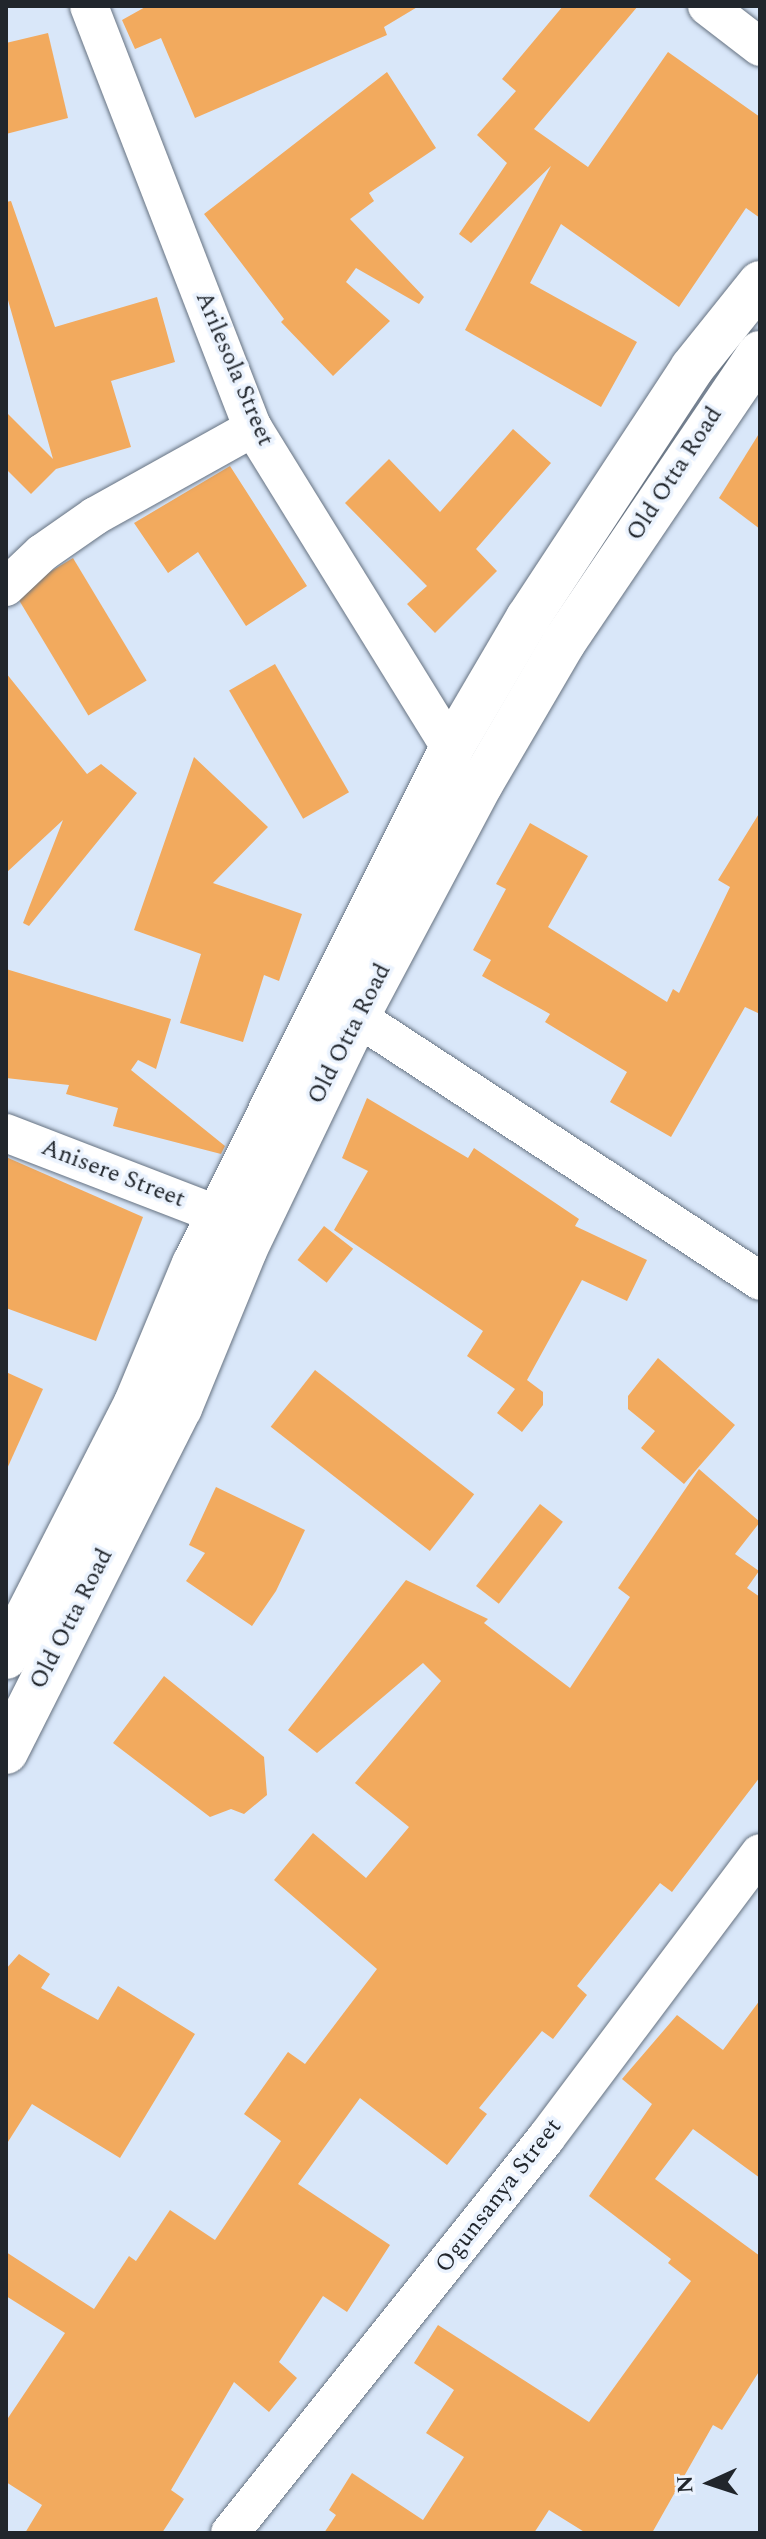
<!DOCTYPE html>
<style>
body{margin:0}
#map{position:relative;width:766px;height:2539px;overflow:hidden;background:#d9e7f9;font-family:Spectral,serif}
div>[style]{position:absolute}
.building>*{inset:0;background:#f2aa5e;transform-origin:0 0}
.roads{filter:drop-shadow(0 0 2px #667281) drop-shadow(0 0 2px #667281)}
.minor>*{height:38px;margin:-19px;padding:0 19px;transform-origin:19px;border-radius:19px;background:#fff}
.tertiary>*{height:44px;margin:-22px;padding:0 22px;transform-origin:22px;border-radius:22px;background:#fff}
span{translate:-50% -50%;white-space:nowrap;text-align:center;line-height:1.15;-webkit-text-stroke:7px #ebf3fe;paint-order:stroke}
.street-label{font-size:24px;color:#21262c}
.frame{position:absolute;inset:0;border:8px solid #21262c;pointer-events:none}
.north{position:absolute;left:670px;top:2443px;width:80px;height:80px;-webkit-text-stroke:6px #ebf3fe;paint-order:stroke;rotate:267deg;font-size:22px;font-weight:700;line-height:32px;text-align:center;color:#21262c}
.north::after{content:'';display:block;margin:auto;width:28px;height:36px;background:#21262c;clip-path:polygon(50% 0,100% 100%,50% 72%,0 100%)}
</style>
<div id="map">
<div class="building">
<i style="clip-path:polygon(147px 6px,419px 6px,384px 27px,387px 35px,195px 118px,161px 38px,135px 49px,122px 20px)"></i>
<i style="clip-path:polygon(563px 6px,638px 6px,534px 129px,588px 167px,668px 52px,760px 117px,760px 218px,746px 208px,679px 307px,561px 224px,530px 283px,637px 342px,601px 407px,465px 330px,551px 166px,471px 243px,459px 234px,507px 163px,477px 135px,516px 91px,502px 79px)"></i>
<i style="clip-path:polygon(48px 33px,68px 118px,6px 134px,6px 43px)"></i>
<i style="clip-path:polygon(387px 72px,436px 148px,369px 193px,374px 201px,350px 219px,424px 297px,419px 304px,356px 268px,346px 282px,390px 321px,333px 376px,281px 322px,284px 319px,204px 214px)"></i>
<i style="clip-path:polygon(11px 201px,55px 327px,157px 297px,175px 362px,111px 381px,131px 447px,56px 469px,31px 494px,6px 469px,6px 412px,53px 459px,6px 293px,6px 202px)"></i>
<i style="clip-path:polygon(513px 429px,551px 463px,476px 549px,497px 571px,435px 633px,407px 604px,427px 586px,345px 503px,389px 459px,440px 512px)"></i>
<i style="clip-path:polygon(760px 432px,760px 529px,719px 498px)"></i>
<i style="clip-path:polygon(230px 466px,307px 586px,246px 626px,198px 552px,168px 573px,134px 523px)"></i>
<i style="left:73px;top:558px;width:143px;height:68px;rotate:59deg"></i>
<i style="left:275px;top:664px;width:148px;height:53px;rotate:60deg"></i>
<i style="clip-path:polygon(6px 673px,87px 774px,101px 764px,137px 793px,29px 926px,23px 923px,63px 820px,6px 873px)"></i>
<i style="clip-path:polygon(194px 757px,268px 827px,213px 883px,302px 914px,279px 981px,264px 975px,243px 1042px,180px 1023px,201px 954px,134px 930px)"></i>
<i style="clip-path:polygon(760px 812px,760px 1014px,745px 1007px,671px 1137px,610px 1102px,627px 1072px,545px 1022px,550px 1014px,482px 976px,491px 960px,473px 950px,506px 889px,496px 884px,530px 823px,588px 856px,548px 927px,667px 1002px,673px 989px,679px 993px,730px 887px,718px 880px)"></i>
<i style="clip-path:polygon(6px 969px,171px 1019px,156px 1069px,138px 1060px,131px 1070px,225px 1146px,221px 1154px,113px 1126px,118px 1108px,66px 1094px,69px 1085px,6px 1078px)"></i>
<i style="clip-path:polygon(367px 1098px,468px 1158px,474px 1148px,579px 1219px,575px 1226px,647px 1260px,627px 1301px,582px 1280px,527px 1380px,543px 1392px,543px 1405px,522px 1432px,497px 1413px,515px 1389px,467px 1356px,483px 1331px,334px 1230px,368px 1171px,342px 1158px)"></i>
<i style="clip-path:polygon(6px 1157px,143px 1217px,96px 1341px,6px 1308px)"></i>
<i style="left:324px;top:1226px;width:37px;height:43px;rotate:38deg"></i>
<i style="clip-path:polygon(658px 1358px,735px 1425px,684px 1484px,641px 1448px,655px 1431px,628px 1409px,628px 1396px)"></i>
<i style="left:315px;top:1370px;width:202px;height:72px;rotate:38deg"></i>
<i style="clip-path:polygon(6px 1372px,43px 1389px,6px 1471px)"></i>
<i style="clip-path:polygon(699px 1469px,760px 1522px,735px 1554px,759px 1571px,747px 1588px,760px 1597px,760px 1777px,672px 1892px,660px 1883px,618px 1935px,577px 1986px,587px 1995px,553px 2039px,542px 2031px,479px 2108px,487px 2114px,447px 2165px,360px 2098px,298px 2184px,390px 2245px,347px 2312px,323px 2296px,279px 2362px,297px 2378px,269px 2412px,234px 2382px,171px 2490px,184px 2499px,162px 2533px,25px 2533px,42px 2505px,6px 2482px,6px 2421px,65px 2333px,6px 2296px,6px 2252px,94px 2309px,129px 2256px,136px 2261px,170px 2210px,215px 2240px,281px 2141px,244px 2114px,288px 2052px,305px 2064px,377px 1969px,274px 1880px,313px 1833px,366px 1878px,409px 1827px,355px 1783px,441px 1681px,423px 1663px,317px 1753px,288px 1730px,406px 1580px,488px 1619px,484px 1623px,570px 1688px,630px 1597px,618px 1588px)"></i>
<i style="clip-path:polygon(216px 1487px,305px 1530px,276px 1591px,252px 1626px,186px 1581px,205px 1553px,189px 1545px)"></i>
<i style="left:540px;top:1504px;width:29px;height:104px;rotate:38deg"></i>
<i style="clip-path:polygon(164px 1676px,264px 1757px,267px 1795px,244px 1814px,231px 1809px,210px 1817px,113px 1743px)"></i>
<i style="clip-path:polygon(19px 1954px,50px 1974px,41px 1988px,98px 2020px,118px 1986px,195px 2034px,120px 2158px,32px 2104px,6px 2145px,6px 1969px)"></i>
<i style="clip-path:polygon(760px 2000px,760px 2178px,693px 2129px,655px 2179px,760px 2256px,760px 2370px,722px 2430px,713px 2425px,652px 2533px,586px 2533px,549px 2510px,534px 2533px,324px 2533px,336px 2515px,329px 2510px,352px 2473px,423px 2520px,464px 2457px,426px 2433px,454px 2390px,414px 2363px,438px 2325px,589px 2422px,691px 2281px,668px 2263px,671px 2259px,589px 2196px,652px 2104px,622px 2079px,677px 2015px,723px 2050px)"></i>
</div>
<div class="roads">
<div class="minor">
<i style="left:89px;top:6px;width:453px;rotate:68.8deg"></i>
<i style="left:253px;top:428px;width:377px;rotate:58.3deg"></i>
<i style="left:707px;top:6px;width:67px;rotate:37.7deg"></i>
<i style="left:6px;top:587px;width:50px;rotate:-43.4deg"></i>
<i style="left:42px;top:553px;width:65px;rotate:-34.9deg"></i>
<i style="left:95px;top:516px;width:181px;rotate:-29.1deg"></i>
<i style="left:357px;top:1017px;width:482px;rotate:33.2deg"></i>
<i style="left:6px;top:1133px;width:230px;rotate:21.1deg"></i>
<i style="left:230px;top:2533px;width:506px;rotate:-51.34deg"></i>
<i style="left:546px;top:2138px;width:356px;rotate:-53.1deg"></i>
</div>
<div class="tertiary">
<i style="left:6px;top:1657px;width:285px;rotate:-62.9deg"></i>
<i style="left:136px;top:1403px;width:151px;rotate:-67.4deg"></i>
<i style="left:194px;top:1264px;width:576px;rotate:-63.48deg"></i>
<i style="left:451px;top:749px;width:152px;rotate:-59.6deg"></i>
<i style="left:528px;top:618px;width:299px;rotate:-56.7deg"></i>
<i style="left:692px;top:368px;width:109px;rotate:-51.3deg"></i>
<i style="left:6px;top:1752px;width:386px;rotate:-63.2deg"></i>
<i style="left:180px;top:1408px;width:171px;rotate:-67.6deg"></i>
<i style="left:245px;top:1250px;width:259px;rotate:-64.3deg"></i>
<i style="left:357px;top:1017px;width:264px;rotate:-62deg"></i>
<i style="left:481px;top:784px;width:164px;rotate:-59.7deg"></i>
<i style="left:564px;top:642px;width:349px;rotate:-55.9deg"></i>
</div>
</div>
<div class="street-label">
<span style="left:234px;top:369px;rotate:67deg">Arilesola Street</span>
<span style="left:675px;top:474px;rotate:-57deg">Old Otta Road</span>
<span style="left:350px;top:1034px;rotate:-63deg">Old Otta Road</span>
<span style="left:113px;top:1174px;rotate:21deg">Anisere Street</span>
<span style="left:72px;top:1619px;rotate:-63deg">Old Otta Road</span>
<span style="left:499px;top:2196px;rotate:-52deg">Ogunsanya Street</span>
</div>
<div class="frame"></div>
<div class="north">N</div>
</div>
